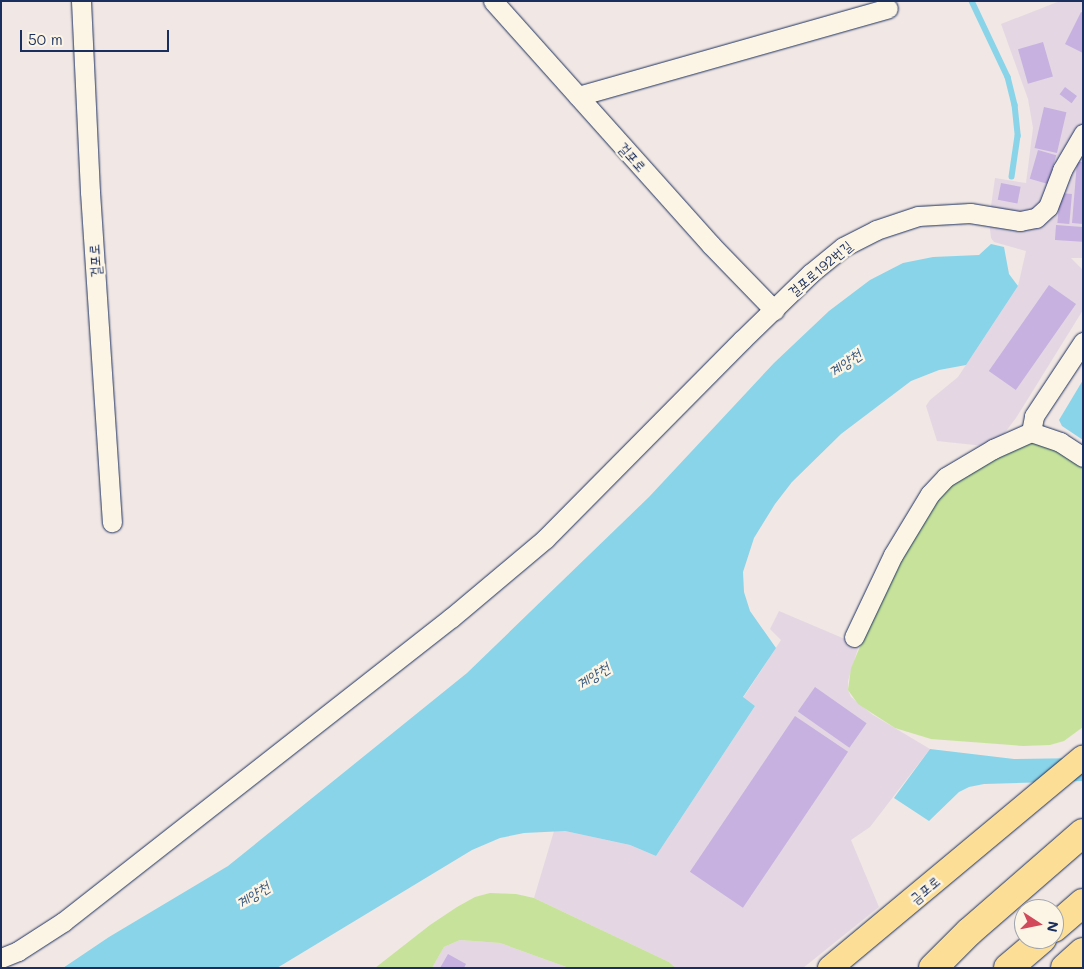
<!DOCTYPE html>
<meta charset="utf-8">
<style>
body{margin:0}
#map{position:relative;width:1084px;height:969px;overflow:hidden;background:#f1e7e4;font-family:Mali,"Poor Story",sans-serif}
div>[style]{position:absolute}
.built>*{inset:0;background:#e4d7e3}
.green>*{inset:0;background:#c7e39b}
.water>*{inset:0;background:#89d4e9}
.stream>*{height:5.5px;margin:-2.75px;padding:0 2.75px;transform-origin:2.75px;border-radius:2.75px;background:#89d4e9}
.building>*{inset:0;background:#c7b1e0;transform-origin:0 0}
.roads{filter:drop-shadow(0 0 1px #1b2f5e) drop-shadow(0 0 1px #1b2f5e)}
.minor>*{height:19px;margin:-9.5px;padding:0 9.5px;transform-origin:9.5px;border-radius:9.5px;background:#fcf5e5}
.major>*{height:24px;margin:-12px;padding:0 12px;transform-origin:12px;border-radius:12px;background:#fcde96}
.highway>*{height:28px;margin:-14px;padding:0 14px;transform-origin:14px;border-radius:14px;background:#fcde96}
span{translate:-50% -50%;white-space:nowrap;text-align:center;line-height:1.15;-webkit-text-stroke:4.5px #fcf5e5;paint-order:stroke}
.street-label{font-size:14px;color:#1b2f5e}
.water-label{font-size:15px;color:#365881;font-style:italic}
.frame{position:absolute;inset:0;border:2px solid #1b2f5e;pointer-events:none}
.north{position:absolute;left:1014px;top:899px;width:50px;height:50px;box-sizing:border-box;background:#fcf5e5;border:1px solid #a2a6af;border-radius:50%;rotate:101deg;font-size:14px;font-weight:700;line-height:20px;text-align:center;color:#1b2f5e}
.north::after{content:'';display:block;margin:auto;width:18px;height:22px;background:#d1495b;clip-path:polygon(50% 0,100% 100%,50% 72%,0 100%)}
.scale{position:absolute;left:20px;top:30px;width:149px;height:22px;box-sizing:border-box;border:2px solid #1b2f5e;border-top:0;padding-left:6px;font-size:15px;line-height:18px;white-space:nowrap;color:#1b2f5e;-webkit-text-stroke:4px #fcf5e5;paint-order:stroke}
</style>
<div id="map">
<div class="built">
<i style="clip-path:polygon(1060px 1px,1083px 1px,1083px 258px,1071px 258px,1083px 270px,1083px 310px,1016px 418px,1003px 435px,984px 446px,937px 441px,926px 406px,930px 400px,958px 377px,1018px 286px,1026px 251px,994px 242px,991px 238px,989px 220px,995px 178px,1026px 183px,1033px 128px,1028px 99px,1001px 24px)"></i>
<i style="clip-path:polygon(779px 611px,859px 645px,848px 681px,848px 690px,851px 697px,873px 715px,930px 749px,870px 827px,851px 840px,879px 907px,803px 968px,676px 968px,669px 962px,534px 898px,554px 831px,565px 831px,630px 845px,656px 856px,755px 706px,743px 698px,781px 640px,770px 629px)"></i>
<i style="clip-path:polygon(460px 940px,500px 943px,569px 968px,432px 968px,444px 947px)"></i>
</div>
<div class="green">
<i style="clip-path:polygon(1026px 442px,1037px 442px,1051px 446px,1083px 466px,1083px 727px,1064px 741px,1050px 745px,1023px 746px,931px 739px,895px 728px,858px 704px,848px 690px,851px 668px,878px 604px,900px 558px,939px 495px,970px 469px)"></i>
<i style="clip-path:polygon(490px 893px,516px 894px,534px 898px,669px 962px,676px 968px,569px 968px,500px 943px,460px 940px,444px 947px,432px 968px,375px 968px,430px 925px,457px 907px,475px 897px)"></i>
</div>
<div class="water">
<i style="clip-path:polygon(991px 244px,1004px 247px,1009px 274px,1018px 286px,966px 365px,939px 370px,911px 381px,841px 434px,792px 482px,775px 504px,754px 538px,743px 572px,744px 592px,750px 611px,776px 648px,743px 697px,755px 706px,656px 856px,630px 845px,565px 831px,524px 833px,500px 838px,472px 850px,277px 968px,63px 968px,109px 937px,228px 866px,467px 673px,649px 497px,774px 363px,829px 311px,870px 280px,903px 263px,933px 257px,979px 255px)"></i>
<i style="clip-path:polygon(1083px 380px,1083px 440px,1062px 426px,1059px 420px)"></i>
<i style="clip-path:polygon(930px 749px,1014px 759px,1083px 758px,1083px 781px,984px 784px,969px 787px,959px 792px,929px 821px,894px 798px)"></i>
</div>
<div class="stream">
<i style="left:972px;top:1px;width:84px;rotate:64.7deg"></i>
<i style="left:1008px;top:77px;width:29px;rotate:76deg"></i>
<i style="left:1015px;top:105px;width:31px;rotate:84deg"></i>
<i style="left:1018px;top:136px;width:41px;rotate:98.3deg"></i>
</div>
<div class="building">
<i style="clip-path:polygon(1081px 12px,1083px 13px,1083px 53px,1065px 44px)"></i>
<i style="left:1043px;top:42px;width:36px;height:26px;rotate:74deg"></i>
<i style="left:1065px;top:87px;width:15px;height:9px;rotate:37deg"></i>
<i style="left:1044px;top:107px;width:23px;height:42px;rotate:13deg"></i>
<i style="left:1038px;top:150px;width:19px;height:30px;rotate:16deg"></i>
<i style="clip-path:polygon(1077px 162px,1083px 162px,1083px 224px,1072px 223px)"></i>
<i style="left:1001px;top:183px;width:20px;height:17px;rotate:11deg"></i>
<i style="left:1060px;top:193px;width:12px;height:30px;rotate:5deg"></i>
<i style="left:1056px;top:225px;width:27px;height:15px;rotate:4deg"></i>
<i style="left:1049px;top:285px;width:33px;height:105px;rotate:35deg"></i>
<i style="left:815px;top:687px;width:63px;height:30px;rotate:35deg"></i>
<i style="left:795px;top:716px;width:64px;height:188px;rotate:34deg"></i>
<i style="clip-path:polygon(448px 954px,466px 964px,464px 968px,440px 968px)"></i>
</div>
<div class="roads">
<div class="minor">
<i style="left:81px;top:1px;width:191px;rotate:87.3deg"></i>
<i style="left:90px;top:192px;width:331px;rotate:86.2deg"></i>
<i style="left:493px;top:1px;width:327px;rotate:48.2deg"></i>
<i style="left:711px;top:245px;width:91px;rotate:45.9deg"></i>
<i style="left:578px;top:96px;width:322px;rotate:-15.8deg"></i>
<i style="left:1031px;top:432px;width:16px;rotate:-79deg"></i>
<i style="left:1034px;top:416px;width:89px;rotate:-56.5deg"></i>
<i style="left:854px;top:637px;width:91px;rotate:-64.6deg"></i>
<i style="left:893px;top:555px;width:71px;rotate:-58.8deg"></i>
<i style="left:930px;top:494px;width:23px;rotate:-47deg"></i>
<i style="left:946px;top:477px;width:55px;rotate:-30.8deg"></i>
<i style="left:993px;top:449px;width:42px;rotate:-24.1deg"></i>
<i style="left:1031px;top:432px;width:31px;rotate:19deg"></i>
<i style="left:1060px;top:442px;width:27px;rotate:33deg"></i>
<i style="left:1px;top:958px;width:18px;rotate:-22deg"></i>
<i style="left:18px;top:951px;width:54px;rotate:-32.8deg"></i>
<i style="left:63px;top:922px;width:493px;rotate:-38.1deg"></i>
<i style="left:451px;top:618px;width:123px;rotate:-40deg"></i>
<i style="left:545px;top:539px;width:280px;rotate:-45.3deg"></i>
<i style="left:742px;top:340px;width:96px;rotate:-44.2deg"></i>
<i style="left:811px;top:273px;width:41px;rotate:-39.1deg"></i>
<i style="left:843px;top:247px;width:37px;rotate:-27deg"></i>
<i style="left:876px;top:230px;width:44px;rotate:-18.4deg"></i>
<i style="left:918px;top:216px;width:52px;rotate:-3.3deg"></i>
<i style="left:970px;top:213px;width:51px;rotate:9.1deg"></i>
<i style="left:1020px;top:221px;width:16px;rotate:-11deg"></i>
<i style="left:1036px;top:218px;width:16px;rotate:-43deg"></i>
<i style="left:1048px;top:207px;width:40px;rotate:-69deg"></i>
<i style="left:1062px;top:170px;width:42px;rotate:-59.7deg"></i>
</div>
<div class="major">
<i style="left:830px;top:968px;width:329px;rotate:-39.8deg"></i>
</div>
<div class="highway">
<i style="left:1054px;top:928px;width:38px;rotate:-41deg"></i>
<i style="left:933px;top:968px;width:51px;rotate:-45deg"></i>
<i style="left:969px;top:932px;width:151px;rotate:-41deg"></i>
<i style="left:1008px;top:968px;width:45px;rotate:-40.5deg"></i>
<i style="left:1065px;top:968px;width:24px;rotate:-42deg"></i>
</div>
</div>
<div class="street-label">
<span style="left:632px;top:157px;rotate:48deg">걸포로</span>
<span style="left:95px;top:261px;rotate:-94deg">걸포로</span>
<span style="left:820px;top:269px;rotate:-40deg">걸포로192번길</span>
<span style="left:925px;top:890px;rotate:-40deg">금포로</span>
</div>
<div class="water-label">
<span style="left:845px;top:363px;rotate:-35deg">계양천</span>
<span style="left:593px;top:676px;rotate:-33deg">계양천</span>
<span style="left:253px;top:895px;rotate:-33deg">계양천</span>
</div>
<div class="frame"></div>
<div class="north">N</div>
<div class="scale">50 m</div>
</div>
